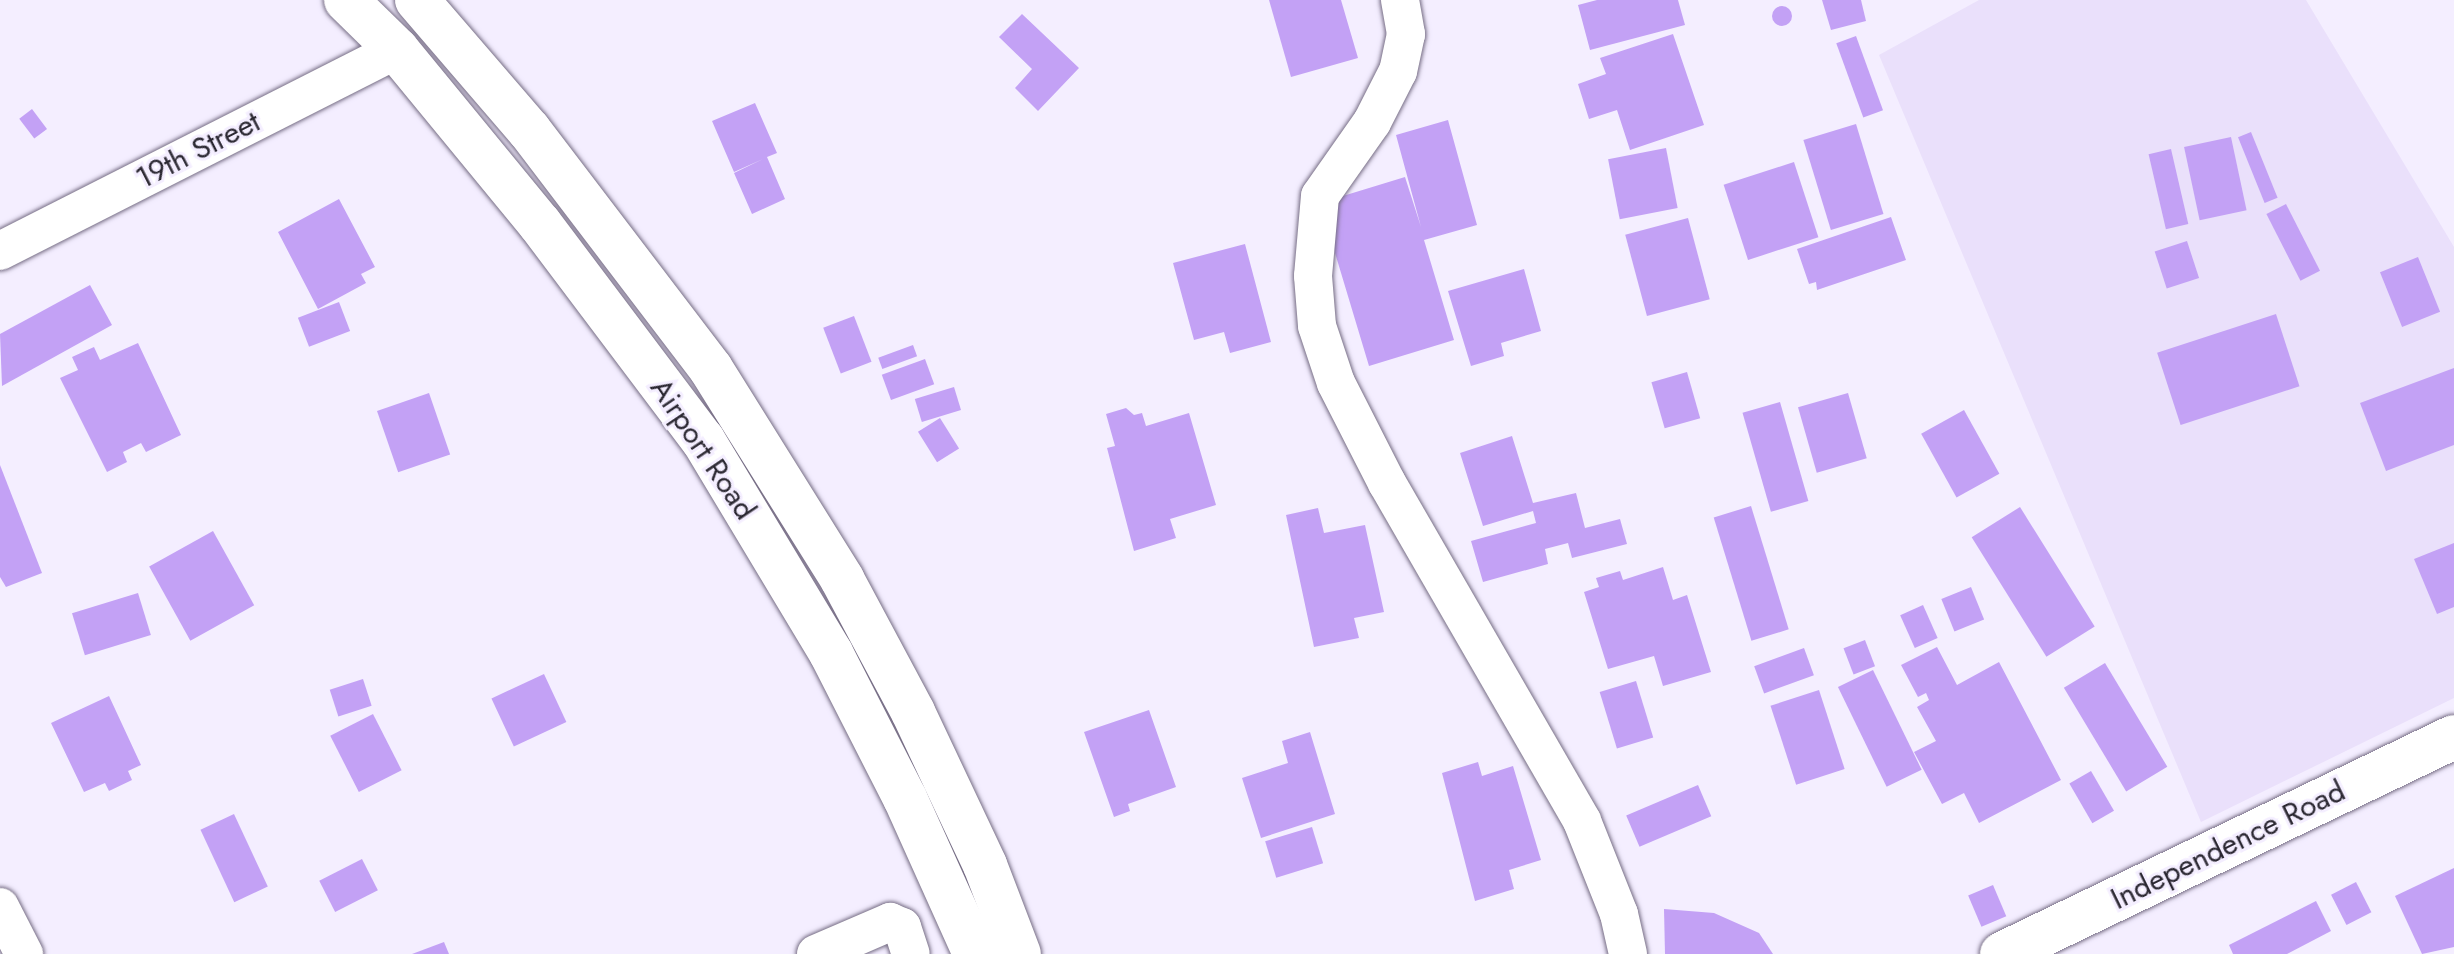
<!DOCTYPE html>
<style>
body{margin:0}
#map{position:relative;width:2454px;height:954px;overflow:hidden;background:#f4eeff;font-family:Jost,sans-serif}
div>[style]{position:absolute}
.built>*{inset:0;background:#eae0fb}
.building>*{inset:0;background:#c3a1f5;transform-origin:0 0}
.round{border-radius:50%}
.roads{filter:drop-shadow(0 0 2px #766d85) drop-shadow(0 0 2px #766d85)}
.street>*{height:38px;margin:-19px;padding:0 19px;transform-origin:19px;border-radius:19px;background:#fff}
.secondary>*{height:44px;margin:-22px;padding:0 22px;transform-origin:22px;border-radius:22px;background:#fff}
.primary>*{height:44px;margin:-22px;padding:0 22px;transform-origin:22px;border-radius:22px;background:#fff}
span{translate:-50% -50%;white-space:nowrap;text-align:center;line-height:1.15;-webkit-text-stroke:6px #f4eeff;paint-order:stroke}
.street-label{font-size:30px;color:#2a2731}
</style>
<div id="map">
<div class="built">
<i style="clip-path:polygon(1979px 0,2306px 0,2454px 247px,2454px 698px,2201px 822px,1879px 55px)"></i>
</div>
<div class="building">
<i style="clip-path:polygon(1269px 0,1341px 0,1358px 58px,1291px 77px)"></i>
<i style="clip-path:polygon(1597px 0,1678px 0,1685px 25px,1590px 50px,1578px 5px)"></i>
<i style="clip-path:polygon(1822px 0,1861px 0,1866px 21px,1831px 30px)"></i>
<i class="round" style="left:1772px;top:6px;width:20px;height:20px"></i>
<i style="clip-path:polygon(1022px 14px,1079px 68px,1038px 111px,1015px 88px,1032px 69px,999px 37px)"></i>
<i style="clip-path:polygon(1673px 34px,1704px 125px,1630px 150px,1617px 110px,1589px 119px,1578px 84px,1606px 74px,1600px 58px)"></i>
<i style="left:1856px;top:36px;width:79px;height:21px;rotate:70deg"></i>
<i style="clip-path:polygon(755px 103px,777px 153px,767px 157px,785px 199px,752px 214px,734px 173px,763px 159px,734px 172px,712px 121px)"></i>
<i style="left:32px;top:109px;width:25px;height:16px;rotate:53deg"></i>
<i style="clip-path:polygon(1448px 120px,1477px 225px,1424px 240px,1454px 340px,1369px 366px,1320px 203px,1405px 177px,1421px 227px,1396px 135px)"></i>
<i style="left:1856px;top:124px;width:94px;height:55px;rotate:73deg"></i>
<i style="left:2251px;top:132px;width:71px;height:14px;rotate:68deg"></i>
<i style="left:2231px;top:137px;width:75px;height:48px;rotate:78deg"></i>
<i style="left:1666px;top:148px;width:61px;height:59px;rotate:79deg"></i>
<i style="left:2171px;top:149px;width:77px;height:23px;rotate:77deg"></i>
<i style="left:1794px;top:162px;width:79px;height:74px;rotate:72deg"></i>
<i style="clip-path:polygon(339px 199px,375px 267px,361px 274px,366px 283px,318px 309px,278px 232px)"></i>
<i style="left:2286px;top:204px;width:75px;height:22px;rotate:63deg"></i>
<i style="clip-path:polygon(1891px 217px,1906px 260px,1817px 290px,1816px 282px,1809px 284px,1797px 249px)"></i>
<i style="left:1688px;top:218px;width:84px;height:65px;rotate:75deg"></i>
<i style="left:2187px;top:241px;width:39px;height:34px;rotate:72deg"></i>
<i style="clip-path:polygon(1245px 244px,1271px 342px,1230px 353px,1224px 332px,1194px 340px,1173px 263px)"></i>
<i style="left:2418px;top:257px;width:59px;height:41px;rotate:68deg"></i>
<i style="clip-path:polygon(1524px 269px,1541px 331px,1501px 343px,1504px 356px,1471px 366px,1448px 291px)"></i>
<i style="clip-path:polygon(90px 285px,112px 325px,2px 386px,0 334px)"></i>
<i style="left:339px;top:302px;width:31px;height:44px;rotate:69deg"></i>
<i style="left:2276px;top:314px;width:76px;height:125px;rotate:72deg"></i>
<i style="left:854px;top:316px;width:49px;height:33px;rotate:69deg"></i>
<i style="clip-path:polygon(138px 343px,181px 435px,146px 452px,141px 443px,123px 452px,127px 462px,107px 472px,60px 378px,78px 370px,72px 357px,94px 347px,100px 360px)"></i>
<i style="left:913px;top:345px;width:12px;height:37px;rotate:70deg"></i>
<i style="left:925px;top:359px;width:27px;height:46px;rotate:70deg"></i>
<i style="clip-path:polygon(2454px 368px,2454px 445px,2386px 471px,2360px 403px)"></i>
<i style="left:1687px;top:372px;width:48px;height:37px;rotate:74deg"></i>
<i style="left:954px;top:387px;width:24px;height:41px;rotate:73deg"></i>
<i style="left:429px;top:393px;width:65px;height:55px;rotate:71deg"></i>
<i style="left:1848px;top:393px;width:68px;height:52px;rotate:74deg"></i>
<i style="left:1780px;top:402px;width:103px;height:39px;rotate:74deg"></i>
<i style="clip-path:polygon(1126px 408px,1134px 415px,1142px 413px,1146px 426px,1189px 413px,1216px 505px,1170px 519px,1176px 538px,1134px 551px,1107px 448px,1115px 446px,1106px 414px)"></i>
<i style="left:1964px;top:410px;width:73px;height:49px;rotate:61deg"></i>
<i style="left:940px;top:418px;width:36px;height:26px;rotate:58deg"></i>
<i style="clip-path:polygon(1512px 436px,1533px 503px,1576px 493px,1585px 528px,1620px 519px,1627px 544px,1572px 558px,1568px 543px,1545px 549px,1548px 564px,1483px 582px,1471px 541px,1536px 523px,1533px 511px,1483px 526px,1460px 453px)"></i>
<i style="clip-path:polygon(0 465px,42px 573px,6px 587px,0 577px)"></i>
<i style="left:1751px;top:506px;width:129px;height:39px;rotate:73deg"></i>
<i style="left:2020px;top:507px;width:141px;height:57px;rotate:58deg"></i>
<i style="clip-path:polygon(1318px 508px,1324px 533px,1365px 525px,1384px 612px,1354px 618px,1359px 638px,1314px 647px,1286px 515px)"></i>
<i style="left:213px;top:531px;width:85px;height:73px;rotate:61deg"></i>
<i style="clip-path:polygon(2454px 543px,2454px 607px,2437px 614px,2414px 559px)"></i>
<i style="clip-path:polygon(1663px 567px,1673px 600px,1687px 595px,1711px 672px,1663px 686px,1654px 656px,1608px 669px,1584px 592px,1599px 587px,1596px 578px,1620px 571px,1623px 580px)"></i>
<i style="left:1971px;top:587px;width:35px;height:32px;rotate:68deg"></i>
<i style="left:138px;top:593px;width:44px;height:69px;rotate:73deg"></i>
<i style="left:1923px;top:605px;width:36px;height:25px;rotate:66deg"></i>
<i style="left:1865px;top:640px;width:28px;height:23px;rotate:69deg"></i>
<i style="clip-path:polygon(1937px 647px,1957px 685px,1999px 662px,2061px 780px,1979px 823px,1964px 793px,1942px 804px,1914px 752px,1936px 741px,1917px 707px,1929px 700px,1926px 693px,1918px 697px,1901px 665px)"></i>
<i style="left:1804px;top:648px;width:29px;height:53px;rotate:70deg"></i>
<i style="left:2105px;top:663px;width:121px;height:48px;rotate:59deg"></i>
<i style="left:1873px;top:670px;width:111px;height:39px;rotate:64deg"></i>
<i style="left:544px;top:674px;width:53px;height:58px;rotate:65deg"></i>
<i style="left:363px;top:679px;width:28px;height:35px;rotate:72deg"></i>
<i style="left:1636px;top:681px;width:59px;height:38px;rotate:73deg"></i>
<i style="left:1819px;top:690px;width:83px;height:51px;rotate:72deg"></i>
<i style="clip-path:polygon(109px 696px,141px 765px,128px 771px,132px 780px,109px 791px,105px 783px,84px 792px,51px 723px)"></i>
<i style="clip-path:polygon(1149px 710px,1176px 787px,1128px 804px,1130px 811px,1114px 817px,1084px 732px)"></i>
<i style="left:373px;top:714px;width:63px;height:48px;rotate:63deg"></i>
<i style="clip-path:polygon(1310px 732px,1335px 814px,1261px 838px,1242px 778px,1288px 763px,1282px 741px)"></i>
<i style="clip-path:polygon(1478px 762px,1482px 776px,1513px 766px,1541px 860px,1509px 870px,1514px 889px,1475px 901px,1442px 773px)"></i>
<i style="left:2091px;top:771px;width:46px;height:25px;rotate:60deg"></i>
<i style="left:1698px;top:785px;width:34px;height:78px;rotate:67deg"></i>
<i style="left:234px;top:814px;width:80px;height:37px;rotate:65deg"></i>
<i style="left:1312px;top:827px;width:38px;height:49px;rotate:73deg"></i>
<i style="left:362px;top:859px;width:35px;height:48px;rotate:63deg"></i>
<i style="clip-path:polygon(2454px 868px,2454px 947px,2422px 954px,2395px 896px)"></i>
<i style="left:2356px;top:882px;width:34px;height:28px;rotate:63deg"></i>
<i style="left:1993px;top:885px;width:34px;height:27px;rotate:67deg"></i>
<i style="clip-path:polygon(2316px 901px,2331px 931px,2287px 954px,2233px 954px,2229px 945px)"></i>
<i style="clip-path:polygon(1664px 909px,1714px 913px,1759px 933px,1773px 954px,1665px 954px)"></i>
<i style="clip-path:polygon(444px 942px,449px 954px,412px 954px)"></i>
</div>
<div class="roads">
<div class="street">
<i style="left:1400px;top:0;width:35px;rotate:80deg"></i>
<i style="left:1406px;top:34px;width:38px;rotate:102deg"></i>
<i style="left:1398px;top:71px;width:57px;rotate:117deg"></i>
<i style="left:1372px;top:122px;width:90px;rotate:125.1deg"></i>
<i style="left:1320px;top:196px;width:80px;rotate:95deg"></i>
<i style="left:1313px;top:276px;width:50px;rotate:85.4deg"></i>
<i style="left:1317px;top:326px;width:60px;rotate:71.6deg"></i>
<i style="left:1336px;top:383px;width:112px;rotate:63deg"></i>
<i style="left:1387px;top:483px;width:390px;rotate:60deg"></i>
<i style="left:1582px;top:821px;width:100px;rotate:68.3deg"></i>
<i style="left:1619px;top:914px;width:41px;rotate:77.3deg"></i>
<i style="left:0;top:251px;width:445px;rotate:-26.9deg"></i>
<i style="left:0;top:907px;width:53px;rotate:62.9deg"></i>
<i style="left:816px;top:954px;width:81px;rotate:-23.4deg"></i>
<i style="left:890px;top:922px;width:13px;rotate:23deg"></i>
<i style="left:902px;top:927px;width:28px;rotate:72deg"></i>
</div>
<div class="secondary">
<i style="left:2002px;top:954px;width:501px;rotate:-25.65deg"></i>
</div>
<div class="primary">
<i style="left:346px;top:0;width:71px;rotate:44.4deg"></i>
<i style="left:397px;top:50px;width:225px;rotate:50.6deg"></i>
<i style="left:540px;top:224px;width:271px;rotate:53deg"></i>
<i style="left:703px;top:440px;width:249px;rotate:59deg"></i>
<i style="left:831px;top:653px;width:163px;rotate:63deg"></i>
<i style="left:905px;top:798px;width:171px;rotate:65.8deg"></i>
<i style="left:417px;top:0;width:172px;rotate:49.3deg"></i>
<i style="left:529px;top:130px;width:300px;rotate:52.7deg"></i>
<i style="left:711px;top:369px;width:248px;rotate:58deg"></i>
<i style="left:842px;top:579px;width:151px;rotate:61.9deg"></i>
<i style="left:913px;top:712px;width:169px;rotate:64.8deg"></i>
<i style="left:985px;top:865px;width:95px;rotate:69.1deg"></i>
</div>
</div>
<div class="street-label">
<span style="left:198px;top:150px;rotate:-27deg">19th Street</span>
<span style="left:703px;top:449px;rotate:56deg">Airport Road</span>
<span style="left:2228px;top:845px;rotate:-26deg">Independence Road</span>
</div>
</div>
